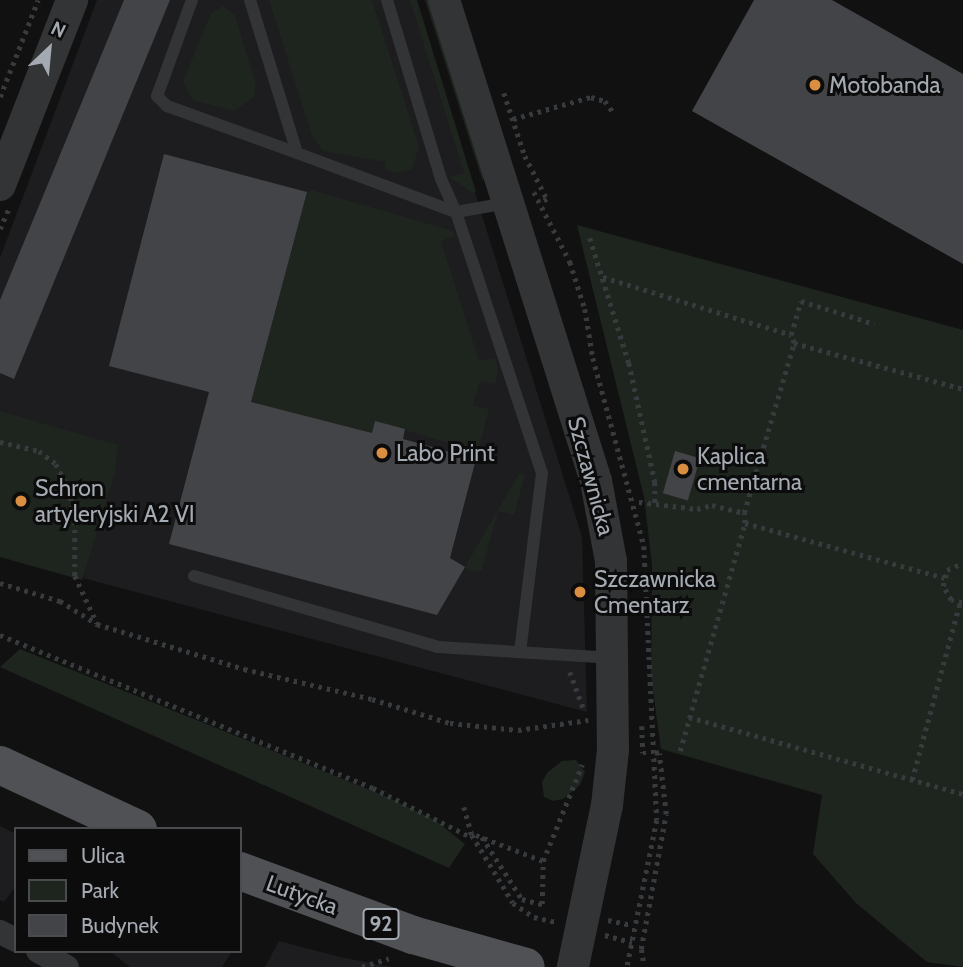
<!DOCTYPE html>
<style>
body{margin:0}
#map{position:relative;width:963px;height:967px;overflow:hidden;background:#111112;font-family:Cabin,sans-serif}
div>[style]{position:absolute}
.built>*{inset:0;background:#1d1d1f}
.green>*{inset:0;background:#1e241e}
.building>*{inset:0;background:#434447;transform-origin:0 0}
.path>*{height:4.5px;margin-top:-2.25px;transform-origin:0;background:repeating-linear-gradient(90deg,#383b3d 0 3.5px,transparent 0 8.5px)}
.service>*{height:12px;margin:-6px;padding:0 6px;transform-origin:6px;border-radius:6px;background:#323436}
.minor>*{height:24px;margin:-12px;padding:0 12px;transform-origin:12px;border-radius:12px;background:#323436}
.tertiary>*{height:32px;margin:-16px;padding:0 16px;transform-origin:16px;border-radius:16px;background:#323436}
.primary>*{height:38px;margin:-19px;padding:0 19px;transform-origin:19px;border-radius:19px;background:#4f5155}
.dots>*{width:19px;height:19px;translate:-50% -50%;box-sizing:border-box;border:4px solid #0c0c0d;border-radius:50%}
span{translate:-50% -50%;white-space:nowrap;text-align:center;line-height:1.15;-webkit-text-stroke:6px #0c0c0d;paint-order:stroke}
.shield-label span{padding:2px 5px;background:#0c0c0d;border:2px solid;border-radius:5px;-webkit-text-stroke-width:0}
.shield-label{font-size:21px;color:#a4aab1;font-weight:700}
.poi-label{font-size:23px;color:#a4aab1}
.left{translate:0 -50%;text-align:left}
.street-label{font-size:23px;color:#a4aab1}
.legend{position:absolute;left:14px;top:827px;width:228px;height:126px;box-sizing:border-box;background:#0c0c0d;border:2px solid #494b4f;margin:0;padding:9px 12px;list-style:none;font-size:21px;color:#a4aab1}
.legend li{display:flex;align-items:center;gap:14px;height:35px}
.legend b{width:35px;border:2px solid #494b4f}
.north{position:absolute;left:14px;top:14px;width:70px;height:70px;-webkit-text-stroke:5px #0c0c0d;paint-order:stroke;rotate:26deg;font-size:19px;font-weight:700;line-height:28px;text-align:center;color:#a4aab1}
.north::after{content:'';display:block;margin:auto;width:24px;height:32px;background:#a4aab1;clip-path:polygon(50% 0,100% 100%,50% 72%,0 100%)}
</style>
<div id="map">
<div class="built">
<i style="clip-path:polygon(97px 0,415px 0,582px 537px,587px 712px,83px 578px,114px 451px,0 419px,0 258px)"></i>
<i style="clip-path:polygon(0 826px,16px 834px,16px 886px,4px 902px,0 900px)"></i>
<i style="clip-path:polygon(279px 941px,340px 957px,391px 967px,265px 967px)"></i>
<i style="clip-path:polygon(110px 951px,232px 951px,222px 967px,130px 967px)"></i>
</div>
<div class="green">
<i style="clip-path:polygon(269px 0,372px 0,419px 147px,412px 169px,396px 173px,385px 170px,386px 162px,323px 151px,312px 136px)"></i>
<i style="clip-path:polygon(410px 0,417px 0,476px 192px,473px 193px,449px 177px,464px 173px)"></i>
<i style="clip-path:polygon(425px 0,433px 0,484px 174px,483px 182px)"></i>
<i style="clip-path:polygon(223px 6px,235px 15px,256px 85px,254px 97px,234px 111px,192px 100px,183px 81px,211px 13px)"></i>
<i style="clip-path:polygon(312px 190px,453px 231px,455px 236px,441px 241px,479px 361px,495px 358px,498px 368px,496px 384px,480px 381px,473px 405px,489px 409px,478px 452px,375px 421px,372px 433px,251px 402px,307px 192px)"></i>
<i style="clip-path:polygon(577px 225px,963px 330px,963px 967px,927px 962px,856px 903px,813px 854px,822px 795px,661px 749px,651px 676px,652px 565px,644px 497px)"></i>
<i style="clip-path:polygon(0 411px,118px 445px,115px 473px,82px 580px,0 557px)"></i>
<i style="clip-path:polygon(520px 472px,525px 475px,514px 515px,498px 511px,482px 570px,473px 572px,465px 567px)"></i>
<i style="clip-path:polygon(20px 649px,385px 796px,435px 820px,465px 844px,449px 868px,0 667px)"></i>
<i style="clip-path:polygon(576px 760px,585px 772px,580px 785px,563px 799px,553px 801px,544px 797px,542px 782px,548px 772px,562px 761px)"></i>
</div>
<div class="building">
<i style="clip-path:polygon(124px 0,170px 0,14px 379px,0 373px,0 300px)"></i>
<i style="clip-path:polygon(754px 0,832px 0,963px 74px,963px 264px,692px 111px)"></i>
<i style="clip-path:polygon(164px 154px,307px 192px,251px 402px,372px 433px,375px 421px,405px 429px,403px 439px,476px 459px,450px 558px,465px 567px,437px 615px,169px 544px,209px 392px,109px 366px)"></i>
<i style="left:675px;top:451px;width:26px;height:44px;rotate:16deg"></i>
</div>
<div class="path">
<i style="left:504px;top:93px;width:66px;rotate:71.6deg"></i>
<i style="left:525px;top:156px;width:48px;rotate:62.9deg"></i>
<i style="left:547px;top:199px;width:4px;rotate:146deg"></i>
<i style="left:0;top:97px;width:104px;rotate:-68.6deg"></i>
<i style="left:513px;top:119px;width:81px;rotate:-15.8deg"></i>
<i style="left:591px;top:97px;width:15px;rotate:16deg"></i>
<i style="left:605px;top:101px;width:14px;rotate:54deg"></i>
<i style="left:534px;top:192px;width:79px;rotate:62.8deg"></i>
<i style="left:570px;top:262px;width:49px;rotate:72.3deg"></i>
<i style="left:585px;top:309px;width:50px;rotate:80.7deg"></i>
<i style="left:593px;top:358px;width:195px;rotate:74.8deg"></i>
<i style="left:644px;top:546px;width:274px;rotate:87.3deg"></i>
<i style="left:657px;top:820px;width:150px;rotate:101.5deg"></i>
<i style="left:0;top:229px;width:21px;rotate:-67deg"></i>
<i style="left:590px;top:238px;width:131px;rotate:72.7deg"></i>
<i style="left:629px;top:363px;width:122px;rotate:77.7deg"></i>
<i style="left:655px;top:482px;width:22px;rotate:90deg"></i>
<i style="left:603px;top:277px;width:197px;rotate:17.1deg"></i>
<i style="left:794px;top:343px;width:175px;rotate:15.2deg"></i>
<i style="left:0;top:442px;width:40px;rotate:13deg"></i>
<i style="left:39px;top:451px;width:21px;rotate:37deg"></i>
<i style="left:56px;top:464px;width:28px;rotate:63deg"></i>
<i style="left:69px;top:489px;width:33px;rotate:79deg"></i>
<i style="left:75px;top:521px;width:55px;rotate:90deg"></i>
<i style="left:75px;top:576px;width:52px;rotate:64.9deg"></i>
<i style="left:639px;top:502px;width:58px;rotate:6.9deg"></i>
<i style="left:697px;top:509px;width:16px;rotate:-15deg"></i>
<i style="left:712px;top:505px;width:33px;rotate:14deg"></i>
<i style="left:745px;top:523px;width:207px;rotate:15.4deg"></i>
<i style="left:0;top:583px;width:63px;rotate:16.7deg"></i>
<i style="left:60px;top:601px;width:44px;rotate:31.9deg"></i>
<i style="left:97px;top:624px;width:154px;rotate:17deg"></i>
<i style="left:244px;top:669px;width:131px;rotate:13.2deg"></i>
<i style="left:372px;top:699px;width:82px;rotate:17.1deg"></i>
<i style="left:450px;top:723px;width:68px;rotate:5.9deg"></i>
<i style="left:518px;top:730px;width:71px;rotate:-8.1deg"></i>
<i style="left:962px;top:603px;width:11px;rotate:-165deg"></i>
<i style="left:951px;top:600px;width:16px;rotate:-120deg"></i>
<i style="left:943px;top:586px;width:16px;rotate:-76deg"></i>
<i style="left:947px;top:570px;width:17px;rotate:-24deg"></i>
<i style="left:0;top:635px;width:403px;rotate:22.3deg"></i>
<i style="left:373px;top:788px;width:107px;rotate:26.6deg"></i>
<i style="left:570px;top:672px;width:40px;rotate:69.8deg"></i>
<i style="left:689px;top:717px;width:285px;rotate:15.7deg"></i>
<i style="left:642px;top:726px;width:27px;rotate:88deg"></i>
<i style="left:643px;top:753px;width:4px"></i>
<i style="left:680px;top:751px;width:237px;rotate:-74.1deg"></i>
<i style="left:745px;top:523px;width:10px;rotate:-96deg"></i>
<i style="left:744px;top:513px;width:177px;rotate:-73.6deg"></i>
<i style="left:794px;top:343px;width:9px;rotate:-111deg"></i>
<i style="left:791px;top:335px;width:35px;rotate:-74deg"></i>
<i style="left:801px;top:301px;width:77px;rotate:17.3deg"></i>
<i style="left:912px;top:780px;width:184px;rotate:-74.9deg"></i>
<i style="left:464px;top:807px;width:29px;rotate:74deg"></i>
<i style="left:472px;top:835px;width:79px;rotate:58.9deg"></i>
<i style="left:513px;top:903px;width:25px;rotate:34deg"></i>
<i style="left:534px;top:917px;width:23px;rotate:13deg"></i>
<i style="left:476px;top:835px;width:72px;rotate:21.2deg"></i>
<i style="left:482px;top:837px;width:74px;rotate:57.2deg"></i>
<i style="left:522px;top:899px;width:24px;rotate:15deg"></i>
<i style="left:542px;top:904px;width:43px;rotate:-88.7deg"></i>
<i style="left:543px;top:861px;width:104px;rotate:-67.9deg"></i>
<i style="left:608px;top:920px;width:24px;rotate:12deg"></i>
<i style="left:605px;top:935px;width:28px;rotate:15deg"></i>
<i style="left:643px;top:961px;width:12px;rotate:-99deg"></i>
<i style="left:641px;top:949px;width:137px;rotate:-79.5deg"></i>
<i style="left:666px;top:814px;width:61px;rotate:-96.5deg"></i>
<i style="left:659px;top:753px;width:4px;rotate:180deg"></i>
<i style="left:362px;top:967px;width:28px;rotate:-18deg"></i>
</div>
<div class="service">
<i style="left:192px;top:0;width:102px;rotate:110deg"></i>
<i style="left:157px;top:96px;width:14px;rotate:45deg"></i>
<i style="left:167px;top:106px;width:138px;rotate:19.9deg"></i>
<i style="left:250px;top:0;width:160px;rotate:72.9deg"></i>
<i style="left:297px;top:153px;width:170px;rotate:20.4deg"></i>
<i style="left:456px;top:212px;width:52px;rotate:-10deg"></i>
<i style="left:387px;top:0;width:187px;rotate:73.2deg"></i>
<i style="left:441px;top:179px;width:36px;rotate:66deg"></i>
<i style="left:456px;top:212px;width:275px;rotate:71.8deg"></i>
<i style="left:542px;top:473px;width:180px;rotate:97deg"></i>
<i style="left:194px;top:576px;width:254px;rotate:16.2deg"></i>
<i style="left:438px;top:647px;width:173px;rotate:3.6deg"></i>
</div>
<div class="minor">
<i style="left:0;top:932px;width:18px;rotate:27deg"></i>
<i style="left:38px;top:951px;width:33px;rotate:29deg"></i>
</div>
<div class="tertiary">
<i style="left:444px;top:0;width:504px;rotate:72.46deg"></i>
<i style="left:596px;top:481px;width:81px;rotate:79.4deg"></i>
<i style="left:611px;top:561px;width:189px;rotate:89.4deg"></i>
<i style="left:613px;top:750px;width:55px;rotate:96.2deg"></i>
<i style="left:607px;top:805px;width:166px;rotate:101.9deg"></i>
<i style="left:0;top:185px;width:199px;rotate:-68.7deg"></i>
</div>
<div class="primary">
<i style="left:0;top:765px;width:152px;rotate:24.9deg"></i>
<i style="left:240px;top:871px;width:184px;rotate:20.3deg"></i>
<i style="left:413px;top:935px;width:117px;rotate:15.8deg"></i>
</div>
<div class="dots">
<i style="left:815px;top:85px;background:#da8e41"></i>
<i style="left:382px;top:453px;background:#da8e41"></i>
<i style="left:683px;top:469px;background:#da8e41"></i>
<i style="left:21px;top:501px;background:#da8e41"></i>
<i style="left:580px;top:592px;background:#da8e41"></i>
</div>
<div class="shield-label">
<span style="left:381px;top:924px">92</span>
</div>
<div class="poi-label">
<span class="left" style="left:829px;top:85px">Motobanda</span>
<span class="left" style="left:396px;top:453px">Labo Print</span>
<span class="left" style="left:697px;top:469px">Kaplica<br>cmentarna</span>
<span class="left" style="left:35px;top:501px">Schron<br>artyleryjski A2 VI</span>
<span class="left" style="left:594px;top:592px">Szczawnicka<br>Cmentarz</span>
</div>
<div class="street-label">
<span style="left:591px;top:476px;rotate:75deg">Szczawnicka</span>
<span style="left:302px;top:895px;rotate:20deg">Lutycka</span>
</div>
<ul class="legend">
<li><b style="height:9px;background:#4f5155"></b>Ulica</li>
<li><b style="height:19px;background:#1e241e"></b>Park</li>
<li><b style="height:19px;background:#434447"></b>Budynek</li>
</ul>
<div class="north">N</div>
</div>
